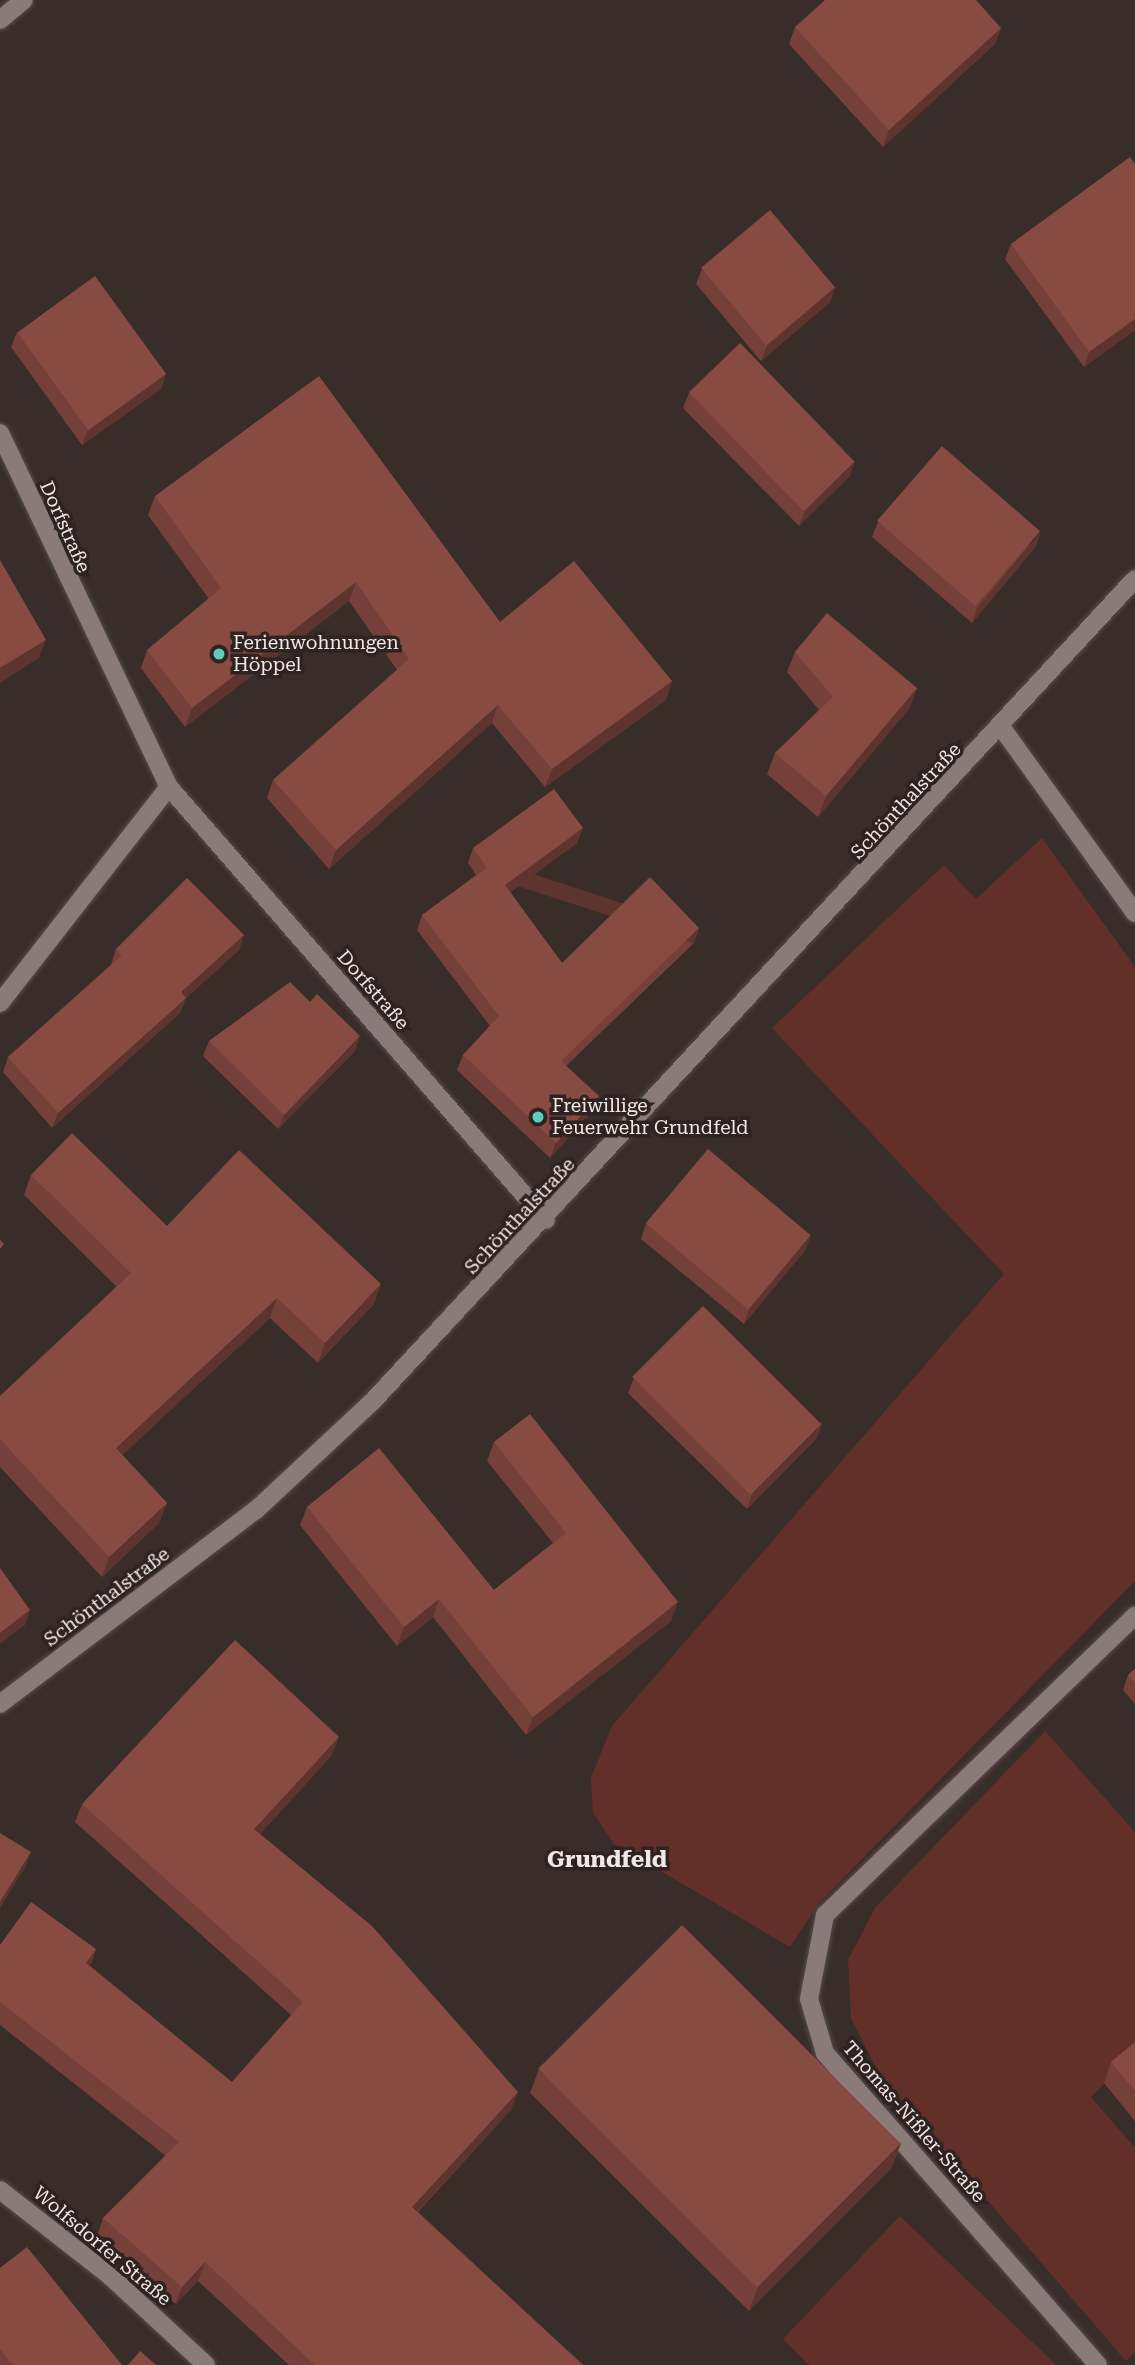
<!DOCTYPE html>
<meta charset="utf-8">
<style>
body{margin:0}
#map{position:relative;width:1135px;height:2365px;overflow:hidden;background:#392d2a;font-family:"Roboto Serif",serif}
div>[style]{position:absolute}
.green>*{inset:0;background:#633029}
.roads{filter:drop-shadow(0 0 2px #564c4a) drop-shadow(0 0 2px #564c4a)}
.minor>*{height:18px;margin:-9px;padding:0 9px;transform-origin:9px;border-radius:9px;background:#8a7b78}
.wall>*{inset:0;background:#744039}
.shaded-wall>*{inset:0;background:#5e342e;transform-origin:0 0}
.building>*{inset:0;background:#874b42;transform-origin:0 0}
.dots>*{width:19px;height:19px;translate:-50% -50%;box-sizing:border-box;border:4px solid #2f2321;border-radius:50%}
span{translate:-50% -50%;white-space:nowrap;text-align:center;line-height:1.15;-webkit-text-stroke:7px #2f2321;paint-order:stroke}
.street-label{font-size:19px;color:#f0e8e6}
.poi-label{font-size:19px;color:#f0e8e6}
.left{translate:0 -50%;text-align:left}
.quarter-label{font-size:23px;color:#f0e8e6;font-weight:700}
</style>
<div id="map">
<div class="green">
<i style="clip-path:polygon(1042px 838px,1135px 967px,1135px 1581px,818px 1904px,790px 1947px,613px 1843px,593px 1812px,591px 1778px,612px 1726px,1004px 1274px,772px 1028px,944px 865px,976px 899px)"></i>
<i style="clip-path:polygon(1045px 1731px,1135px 1832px,1135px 2051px,1091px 2097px,1135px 2148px,1135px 2352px,1126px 2361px,880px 2076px,851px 2018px,848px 1960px,875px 1908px)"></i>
<i style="clip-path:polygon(900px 2216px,1056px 2365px,809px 2365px,783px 2339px)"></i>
</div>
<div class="roads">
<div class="minor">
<i style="left:0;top:20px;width:31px;rotate:-40deg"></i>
<i style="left:0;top:433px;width:392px;rotate:64.5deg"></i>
<i style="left:169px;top:787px;width:574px;rotate:48.95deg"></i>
<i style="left:1002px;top:728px;width:228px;rotate:54.3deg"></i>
<i style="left:0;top:1003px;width:274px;rotate:-52deg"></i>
<i style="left:0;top:1704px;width:321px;rotate:-37.2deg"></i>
<i style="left:256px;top:1510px;width:158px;rotate:-43deg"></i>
<i style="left:372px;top:1402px;width:1122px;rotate:-47.17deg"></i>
<i style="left:0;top:2190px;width:140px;rotate:38deg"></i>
<i style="left:110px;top:2276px;width:131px;rotate:42.8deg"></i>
<i style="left:1098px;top:2365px;width:415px;rotate:-131.2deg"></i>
<i style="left:825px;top:2053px;width:56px;rotate:-106.5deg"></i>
<i style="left:809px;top:1999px;width:86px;rotate:-79.2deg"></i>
<i style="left:825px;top:1915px;width:431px;rotate:-44deg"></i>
</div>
</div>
<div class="wall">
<i style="clip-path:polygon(795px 27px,1001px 28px,995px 44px,883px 147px,789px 44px)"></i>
<i style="clip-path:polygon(1011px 244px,1135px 330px,1084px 367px,1005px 259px)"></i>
<i style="clip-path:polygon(702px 269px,835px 287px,830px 302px,761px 361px,696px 284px)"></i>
<i style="clip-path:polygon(17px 332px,166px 374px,161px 389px,82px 445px,11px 347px)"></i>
<i style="clip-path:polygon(689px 393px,850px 476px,799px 526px,683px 408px)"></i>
<i style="clip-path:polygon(155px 496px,500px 622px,672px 681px,666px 700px,545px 787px,492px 723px,329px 869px,267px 798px,273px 780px,397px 670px,349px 601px,185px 727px,141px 668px,147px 650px,209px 599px,148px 515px)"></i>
<i style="clip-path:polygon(878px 522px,1036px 546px,972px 623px,872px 537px)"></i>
<i style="clip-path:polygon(795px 652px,917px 688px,909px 709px,818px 817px,767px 774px,775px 753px,819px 710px,787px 672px)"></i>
<i style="clip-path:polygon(577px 843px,510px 892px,562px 963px,699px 928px,694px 943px,566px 1066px,593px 1111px,550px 1158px,457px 1070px,463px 1055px,490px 1026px,417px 930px,422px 915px,476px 875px,468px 863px,473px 848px)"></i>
<i style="clip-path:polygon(244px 935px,239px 950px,186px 998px,180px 1013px,52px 1128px,3px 1072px,8px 1057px,112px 965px,111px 964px,116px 949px)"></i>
<i style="clip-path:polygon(209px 1041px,355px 1051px,278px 1129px,203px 1056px)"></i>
<i style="clip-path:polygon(31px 1175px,374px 1304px,318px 1363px,270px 1318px,122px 1455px,167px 1503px,159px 1523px,102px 1577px,0 1467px,0 1396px,117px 1287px,24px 1195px)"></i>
<i style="clip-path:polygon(646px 1224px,806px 1249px,744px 1324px,641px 1239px)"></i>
<i style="clip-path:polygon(634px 1378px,822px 1423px,817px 1438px,747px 1509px,628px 1393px)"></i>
<i style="clip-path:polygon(494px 1442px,671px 1621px,526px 1735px,433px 1617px,397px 1646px,300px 1525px,307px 1507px,494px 1590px,553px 1543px,487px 1461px)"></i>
<i style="clip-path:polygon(1135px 1669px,1135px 1704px,1123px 1690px,1128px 1675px)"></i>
<i style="clip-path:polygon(332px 1755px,260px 1834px,511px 2110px,418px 2212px,583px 2365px,289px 2365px,198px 2281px,175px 2305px,97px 2236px,103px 2218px,166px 2156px,0 2025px,0 1945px,96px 1949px,90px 1966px,232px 2082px,291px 2015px,75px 1822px,82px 1804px)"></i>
<i style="clip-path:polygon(1135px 2042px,1135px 2121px,1104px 2083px,1111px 2062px)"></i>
<i style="clip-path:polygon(539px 2069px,901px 2143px,892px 2167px,749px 2311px,530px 2093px)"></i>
<i style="clip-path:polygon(0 2268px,122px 2365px,0 2365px)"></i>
</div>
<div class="shaded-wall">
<i style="clip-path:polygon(1001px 28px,995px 44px,883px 147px,889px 130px)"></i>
<i style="clip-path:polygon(835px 287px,830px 302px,761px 361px,767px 346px)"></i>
<i style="clip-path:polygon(1135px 319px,1135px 330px,1084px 367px,1089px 352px)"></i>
<i style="clip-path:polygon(166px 374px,161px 389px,82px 445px,88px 430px)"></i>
<i style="clip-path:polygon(855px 461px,850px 476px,799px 526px,805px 511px)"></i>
<i style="clip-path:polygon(1041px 531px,1036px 546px,972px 623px,977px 608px)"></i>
<i style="clip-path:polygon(356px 582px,349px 601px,185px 727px,192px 708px)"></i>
<i style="clip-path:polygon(46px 640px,39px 658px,0 683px,0 668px)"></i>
<i style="clip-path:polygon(672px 681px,666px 700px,545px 787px,552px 769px)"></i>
<i style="clip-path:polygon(917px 688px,909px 709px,818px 817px,826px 796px)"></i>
<i style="clip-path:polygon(498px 705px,492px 723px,329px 869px,336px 850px)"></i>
<i style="clip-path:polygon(583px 828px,577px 843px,500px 900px,505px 885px)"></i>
<i style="left:699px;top:928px;width:16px;height:192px;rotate:108deg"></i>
<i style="clip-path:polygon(244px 935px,239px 950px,176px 1007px,181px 992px)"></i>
<i style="clip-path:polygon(186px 998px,180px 1013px,52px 1128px,58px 1113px)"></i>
<i style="clip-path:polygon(360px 1036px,355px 1051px,278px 1129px,284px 1115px)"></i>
<i style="clip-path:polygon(599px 1096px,593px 1111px,550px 1158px,556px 1143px)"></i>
<i style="clip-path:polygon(811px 1235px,806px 1249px,744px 1324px,749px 1309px)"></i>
<i style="clip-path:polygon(381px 1284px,374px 1304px,318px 1363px,325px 1343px)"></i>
<i style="clip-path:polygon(277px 1298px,270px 1318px,108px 1468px,116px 1448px)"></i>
<i style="clip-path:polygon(822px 1423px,817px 1438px,747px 1509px,752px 1494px)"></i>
<i style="clip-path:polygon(167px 1503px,159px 1523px,102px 1577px,109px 1557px)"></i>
<i style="clip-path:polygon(439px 1599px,433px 1617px,397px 1646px,404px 1627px)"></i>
<i style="clip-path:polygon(678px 1602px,671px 1621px,526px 1735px,533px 1717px)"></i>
<i style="clip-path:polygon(30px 1610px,25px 1625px,0 1644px,0 1633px)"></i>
<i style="clip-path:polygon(339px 1737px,332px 1755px,248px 1847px,254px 1829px)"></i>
<i style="clip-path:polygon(31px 1852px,25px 1867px,0 1908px,0 1902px)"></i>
<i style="clip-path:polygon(96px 1949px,89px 1967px,86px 1963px)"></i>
<i style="clip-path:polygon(518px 2092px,511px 2110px,405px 2225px,412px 2207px)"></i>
<i style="clip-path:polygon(901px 2143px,892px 2167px,749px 2311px,758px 2287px)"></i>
<i style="clip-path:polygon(205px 2262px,198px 2281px,175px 2305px,182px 2287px)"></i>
</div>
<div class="building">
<i style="clip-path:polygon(825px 0,976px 0,1001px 28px,889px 130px,795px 27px)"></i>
<i style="clip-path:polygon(1130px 157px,1135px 164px,1135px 319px,1089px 352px,1011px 244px)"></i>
<i style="left:770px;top:210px;width:101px;height:90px;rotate:50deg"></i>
<i style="left:95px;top:276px;width:121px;height:96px;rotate:54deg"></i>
<i style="left:740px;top:343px;width:165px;height:71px;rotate:46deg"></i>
<i style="clip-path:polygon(319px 376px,500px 622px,574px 561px,672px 681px,552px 769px,498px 705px,336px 850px,273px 780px,409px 659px,356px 582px,192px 708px,147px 650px,221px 588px,155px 496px)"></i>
<i style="left:942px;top:446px;width:130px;height:99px;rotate:41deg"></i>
<i style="clip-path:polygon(0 560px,46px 640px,0 668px)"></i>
<i style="clip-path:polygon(827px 613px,917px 688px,826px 796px,775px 753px,833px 697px,795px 652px)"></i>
<i style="clip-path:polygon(554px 789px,583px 828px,505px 885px,562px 963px,650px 877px,699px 928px,561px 1061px,599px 1096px,556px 1143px,463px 1055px,499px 1016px,422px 915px,487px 868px,473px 848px)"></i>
<i style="clip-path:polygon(187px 878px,244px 935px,181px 992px,186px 998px,58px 1113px,8px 1057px,122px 955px,116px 949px)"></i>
<i style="clip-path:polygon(290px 982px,310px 1002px,317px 994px,360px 1036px,284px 1115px,209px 1041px)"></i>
<i style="clip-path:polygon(72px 1133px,167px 1226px,239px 1150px,381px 1284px,325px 1343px,277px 1298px,116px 1448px,167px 1503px,109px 1557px,0 1439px,0 1396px,131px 1273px,31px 1175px)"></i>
<i style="left:708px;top:1149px;width:134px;height:97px;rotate:40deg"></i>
<i style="clip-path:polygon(0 1240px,4px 1244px,0 1249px)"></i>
<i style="left:703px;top:1306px;width:167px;height:100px;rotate:45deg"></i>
<i style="clip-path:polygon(530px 1414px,678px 1602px,533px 1717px,439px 1599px,404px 1627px,307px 1507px,379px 1448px,494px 1590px,566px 1533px,494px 1442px)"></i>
<i style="clip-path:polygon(0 1568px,30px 1610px,0 1633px)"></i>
<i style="clip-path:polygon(235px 1640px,339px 1737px,254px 1829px,372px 1926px,518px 2092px,412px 2207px,583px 2365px,315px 2365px,205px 2262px,182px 2287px,103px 2218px,179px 2142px,0 2002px,0 1945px,31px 1902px,96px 1949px,86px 1963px,232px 2082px,303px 2002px,82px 1804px)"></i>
<i style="clip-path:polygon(1135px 1669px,1135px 1683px,1128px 1675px)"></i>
<i style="clip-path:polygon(0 1833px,31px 1852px,0 1902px)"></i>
<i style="left:682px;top:1925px;width:309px;height:203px;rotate:45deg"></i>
<i style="clip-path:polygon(1135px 2042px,1135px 2091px,1111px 2062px)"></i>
<i style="clip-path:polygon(27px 2247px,122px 2365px,13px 2365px,0 2349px,0 2268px)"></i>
<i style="clip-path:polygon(140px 2351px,156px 2365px,128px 2365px)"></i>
</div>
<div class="dots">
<i style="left:219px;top:654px;background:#5dceb9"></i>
<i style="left:538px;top:1117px;background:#5dceb9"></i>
</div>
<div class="street-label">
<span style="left:65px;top:527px;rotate:66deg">Dorfstraße</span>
<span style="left:906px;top:801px;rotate:-47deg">Schönthalstraße</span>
<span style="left:373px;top:990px;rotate:49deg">Dorfstraße</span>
<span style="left:520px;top:1216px;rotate:-47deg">Schönthalstraße</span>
<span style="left:107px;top:1597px;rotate:-37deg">Schönthalstraße</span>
<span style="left:914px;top:2122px;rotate:49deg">Thomas-Nißler-Straße</span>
<span style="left:102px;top:2246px;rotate:40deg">Wolfsdorfer Straße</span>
</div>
<div class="poi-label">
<span class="left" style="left:233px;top:654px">Ferienwohnungen<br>Höppel</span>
<span class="left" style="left:552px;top:1117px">Freiwillige<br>Feuerwehr Grundfeld</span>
</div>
<div class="quarter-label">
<span style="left:607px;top:1860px">Grundfeld</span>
</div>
</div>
